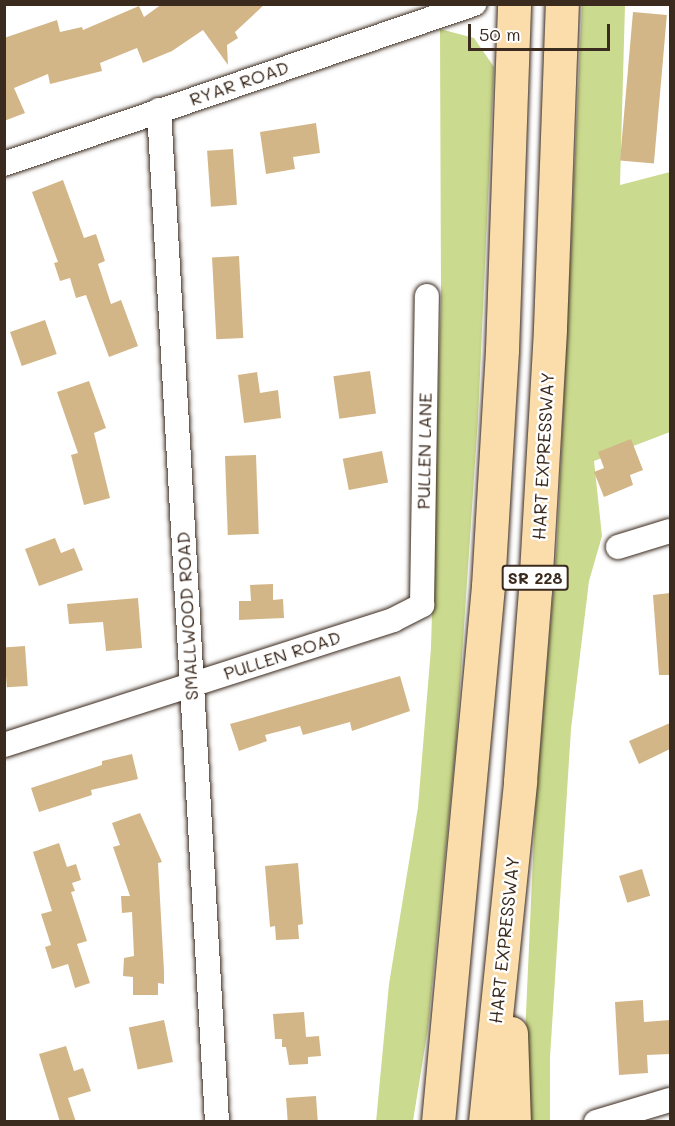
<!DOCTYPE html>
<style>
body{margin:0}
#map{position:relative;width:675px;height:1126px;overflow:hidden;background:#fff;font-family:Mali,sans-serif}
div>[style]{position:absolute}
.green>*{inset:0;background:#cada8e}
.building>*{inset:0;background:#d3b687;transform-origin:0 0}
.roads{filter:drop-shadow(0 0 2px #3b2a1e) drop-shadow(0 0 2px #3b2a1e)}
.minor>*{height:24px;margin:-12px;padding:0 12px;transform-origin:12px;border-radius:12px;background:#fff}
.highway>*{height:33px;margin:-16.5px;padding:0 16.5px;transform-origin:16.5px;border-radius:16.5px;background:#fbdcab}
span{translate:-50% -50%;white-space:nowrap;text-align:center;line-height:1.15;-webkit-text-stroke:5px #fff;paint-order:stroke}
.shield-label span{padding:2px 4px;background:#fff;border:2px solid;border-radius:4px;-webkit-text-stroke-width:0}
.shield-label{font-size:16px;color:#3b2a1e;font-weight:700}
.street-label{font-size:18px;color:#3b2a1e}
.frame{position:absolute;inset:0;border:6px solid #3b2a1e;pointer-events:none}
.scale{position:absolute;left:468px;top:24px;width:142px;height:27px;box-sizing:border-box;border:3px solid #3b2a1e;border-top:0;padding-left:8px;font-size:18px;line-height:21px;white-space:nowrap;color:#3b2a1e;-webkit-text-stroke:4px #fff;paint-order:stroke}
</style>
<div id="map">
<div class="green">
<i style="clip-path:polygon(582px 5px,625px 5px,620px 185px,670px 172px,670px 432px,594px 461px,602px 536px,589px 581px,571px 729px,550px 1057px,550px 1121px,529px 1122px,524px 1058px,535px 813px,557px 543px)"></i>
<i style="clip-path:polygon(440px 29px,474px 38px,494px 67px,478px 418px,456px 746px,428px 1028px,413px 1121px,376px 1122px,389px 984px,418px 807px,431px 648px,441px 296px)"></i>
</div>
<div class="building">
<i style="clip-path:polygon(162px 4px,265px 4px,235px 32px,238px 38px,227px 45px,228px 65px,203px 30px,172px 51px,143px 63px,137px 48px,100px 63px,102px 71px,50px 84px,48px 74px,14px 88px,25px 113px,4px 121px,4px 38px,57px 20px,60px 32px,82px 27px,83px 30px,139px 6px,144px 17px)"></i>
<i style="left:633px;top:12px;width:34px;height:149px;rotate:5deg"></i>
<i style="clip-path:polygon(316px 123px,320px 153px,293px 157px,295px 169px,266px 174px,260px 132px)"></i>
<i style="left:233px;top:149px;width:56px;height:26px;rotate:86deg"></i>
<i style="clip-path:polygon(63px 180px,84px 238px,96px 234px,105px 261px,98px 264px,111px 304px,121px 300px,138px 346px,109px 357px,86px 295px,76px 298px,70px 278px,60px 281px,54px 263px,58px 262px,32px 192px)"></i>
<i style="left:239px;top:256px;width:82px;height:27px;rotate:87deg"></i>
<i style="left:45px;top:320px;width:36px;height:37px;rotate:71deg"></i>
<i style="left:370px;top:371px;width:43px;height:37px;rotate:82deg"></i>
<i style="clip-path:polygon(257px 372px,260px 393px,278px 390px,281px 418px,244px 423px,238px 375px)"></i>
<i style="clip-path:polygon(89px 381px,106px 428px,94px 433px,110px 498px,84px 505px,71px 455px,78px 453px,57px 392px)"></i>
<i style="clip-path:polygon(631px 439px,643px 470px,630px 475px,633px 485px,604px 497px,594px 472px,604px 468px,598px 452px)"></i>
<i style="left:382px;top:451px;width:32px;height:40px;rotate:79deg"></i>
<i style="left:256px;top:455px;width:79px;height:31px;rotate:88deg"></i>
<i style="clip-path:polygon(55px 538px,61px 553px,74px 548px,83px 570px,39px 586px,25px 549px)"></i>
<i style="clip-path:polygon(273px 584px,273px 600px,283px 599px,284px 618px,239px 620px,239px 601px,251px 601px,250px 585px)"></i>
<i style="clip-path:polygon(670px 593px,670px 675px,659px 675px,653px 595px)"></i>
<i style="clip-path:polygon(138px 598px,142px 648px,106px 651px,103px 622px,69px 624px,67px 604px)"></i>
<i style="left:25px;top:646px;width:40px;height:21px;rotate:86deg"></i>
<i style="clip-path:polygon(400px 676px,410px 711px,352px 731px,350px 722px,303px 735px,300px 726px,265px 735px,267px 741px,239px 751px,230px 724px)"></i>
<i style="clip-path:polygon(670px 723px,670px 749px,639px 764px,629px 741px)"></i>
<i style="clip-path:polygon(132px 754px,138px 779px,91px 790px,92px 795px,39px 812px,31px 788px,102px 765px,102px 761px)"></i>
<i style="clip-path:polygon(140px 813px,162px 862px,158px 863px,164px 971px,164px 984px,158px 983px,158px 995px,133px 995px,133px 977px,123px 976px,124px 958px,134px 956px,132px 912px,122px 913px,121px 896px,130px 896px,113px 847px,120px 845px,112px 823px)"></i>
<i style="clip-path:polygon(59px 843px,67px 867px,76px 864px,81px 880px,72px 883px,75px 891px,71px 892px,87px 941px,77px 944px,90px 983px,75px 988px,68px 964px,52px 969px,45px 947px,51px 945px,41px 914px,52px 911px,33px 852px)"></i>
<i style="clip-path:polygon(298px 863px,303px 924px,298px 925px,299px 939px,276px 940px,275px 926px,270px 927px,265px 866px)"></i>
<i style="left:642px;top:869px;width:28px;height:24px;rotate:73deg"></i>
<i style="clip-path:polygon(643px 1000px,644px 1022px,670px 1020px,670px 1054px,647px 1055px,648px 1073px,619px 1075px,615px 1002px)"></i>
<i style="clip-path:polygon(304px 1012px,306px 1037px,319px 1036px,321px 1056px,308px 1057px,308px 1064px,289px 1065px,286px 1047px,282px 1047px,282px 1039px,275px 1039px,273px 1014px)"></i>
<i style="left:164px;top:1020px;width:43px;height:36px;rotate:78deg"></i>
<i style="clip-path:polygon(66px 1046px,74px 1071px,83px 1068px,91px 1091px,68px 1098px,76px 1122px,60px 1122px,39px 1054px)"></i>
<i style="left:316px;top:1096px;width:26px;height:30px;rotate:86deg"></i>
</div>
<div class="roads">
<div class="minor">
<i style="left:159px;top:110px;width:1014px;rotate:86.72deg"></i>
<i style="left:4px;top:164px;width:497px;rotate:-18.8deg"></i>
<i style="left:618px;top:547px;width:54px;rotate:-17.1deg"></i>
<i style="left:4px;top:745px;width:409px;rotate:-17.8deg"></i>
<i style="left:393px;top:620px;width:33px;rotate:-27deg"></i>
<i style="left:422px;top:605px;width:309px;rotate:-89.1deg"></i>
<i style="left:596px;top:1122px;width:77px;rotate:-16.6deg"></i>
</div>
<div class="highway">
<i style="left:511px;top:1033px;width:89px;rotate:88.1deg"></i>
<i style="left:438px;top:1122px;width:538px;rotate:-84.67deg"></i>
<i style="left:488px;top:586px;width:236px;rotate:-86.6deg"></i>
<i style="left:502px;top:350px;width:346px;rotate:-88deg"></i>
<i style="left:485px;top:1122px;width:343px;rotate:-84.1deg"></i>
<i style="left:520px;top:781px;width:192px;rotate:-85.5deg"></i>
<i style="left:535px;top:590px;width:262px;rotate:-86.7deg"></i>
<i style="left:550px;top:328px;width:324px;rotate:-87.9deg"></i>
</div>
</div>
<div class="shield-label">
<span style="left:535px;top:578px">SR 228</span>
</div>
<div class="street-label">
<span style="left:239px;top:83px;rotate:-19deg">RYAR ROAD</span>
<span style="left:424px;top:451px;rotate:-89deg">PULLEN LANE</span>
<span style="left:543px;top:456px;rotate:-87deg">HART EXPRESSWAY</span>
<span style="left:187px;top:616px;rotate:-93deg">SMALLWOOD ROAD</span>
<span style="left:282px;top:655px;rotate:-18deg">PULLEN ROAD</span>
<span style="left:504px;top:940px;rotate:-84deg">HART EXPRESSWAY</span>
</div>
<div class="frame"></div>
<div class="scale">50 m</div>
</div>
